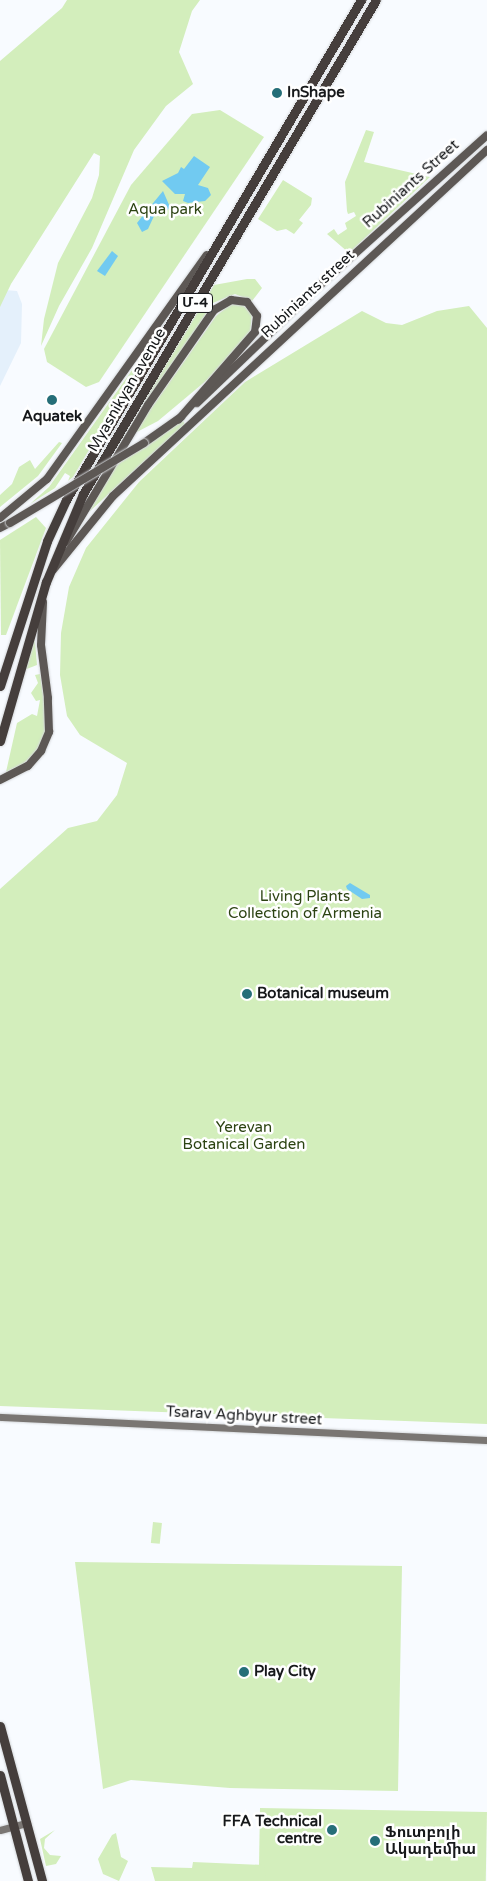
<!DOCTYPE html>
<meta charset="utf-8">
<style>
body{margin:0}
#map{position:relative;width:487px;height:1881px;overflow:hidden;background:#f8fbff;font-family:"Varela Round","Noto Sans Armenian",sans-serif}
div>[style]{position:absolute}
.built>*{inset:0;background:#e4f0fb}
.green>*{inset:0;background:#d3eebc;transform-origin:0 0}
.water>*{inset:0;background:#71caf1}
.roads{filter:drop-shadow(0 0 1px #d4d7da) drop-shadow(0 0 1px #d4d7da)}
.secondary>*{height:7px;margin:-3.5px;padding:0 3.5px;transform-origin:3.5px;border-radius:3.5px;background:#7a7673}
.primary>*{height:8px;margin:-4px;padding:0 4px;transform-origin:4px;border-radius:4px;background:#5d5855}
.highway>*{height:9px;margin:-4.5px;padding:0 4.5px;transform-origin:4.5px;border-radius:4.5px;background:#453e3c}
.bridges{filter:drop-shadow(0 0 1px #d4d7da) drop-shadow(0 0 1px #d4d7da)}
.primary-bridge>*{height:8px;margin:-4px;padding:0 4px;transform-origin:4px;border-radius:4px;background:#5d5855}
.dots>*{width:14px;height:14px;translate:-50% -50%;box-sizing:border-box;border:2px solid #fff;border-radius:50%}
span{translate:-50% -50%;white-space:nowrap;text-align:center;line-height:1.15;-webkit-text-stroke:5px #fff;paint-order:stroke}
.shield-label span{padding:1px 4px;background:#fff;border:1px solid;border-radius:4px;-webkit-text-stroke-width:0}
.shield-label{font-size:14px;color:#16181a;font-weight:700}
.poi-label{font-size:15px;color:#16181a;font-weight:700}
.left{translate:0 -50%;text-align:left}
.right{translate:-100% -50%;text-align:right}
.street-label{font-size:15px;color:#16181a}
.park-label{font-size:15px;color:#2c4312}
</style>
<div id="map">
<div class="built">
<i style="clip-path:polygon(5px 290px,17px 291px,22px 304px,21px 343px,0 386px,0 304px)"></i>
</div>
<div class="green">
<i style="clip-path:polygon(67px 0,200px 0,192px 11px,179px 52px,193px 84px,166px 106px,134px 150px,92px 248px,59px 306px,41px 346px,44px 319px,58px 263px,92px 198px,99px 175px,100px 156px,94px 153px,11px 284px,0 307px,0 61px,62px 8px)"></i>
<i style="clip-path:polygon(220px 110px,264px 137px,99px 382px,86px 387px,47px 362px,44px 349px,131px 185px,192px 114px)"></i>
<i style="clip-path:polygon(366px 130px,374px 132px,364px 162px,430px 177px,349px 253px,327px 234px,334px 229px,338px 235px,347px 229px,345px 223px,356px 216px,354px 212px,348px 214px,347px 211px,345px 182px)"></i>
<i style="clip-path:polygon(283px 180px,312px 198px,311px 205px,299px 220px,303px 223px,294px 234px,286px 229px,277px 231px,258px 219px)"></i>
<i style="clip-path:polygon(247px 279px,255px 279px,262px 288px,252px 301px,235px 294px,213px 303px,120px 446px,116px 445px,214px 285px)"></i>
<i style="clip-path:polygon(231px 304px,243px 305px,252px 314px,250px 333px,207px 380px,158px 421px,133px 434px,216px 316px)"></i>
<i style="clip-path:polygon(469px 306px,487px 328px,487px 1424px,0 1406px,0 889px,68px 828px,97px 821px,117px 795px,127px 763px,80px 735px,67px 716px,60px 675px,61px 633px,69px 587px,86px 548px,139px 482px,245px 382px,362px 311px,386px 323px,402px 325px,437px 311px)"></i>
<i style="clip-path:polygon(157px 335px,73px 477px,68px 481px,70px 476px,65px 473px,55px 488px,30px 504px,49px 487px)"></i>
<i style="clip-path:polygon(183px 421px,185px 424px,89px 512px,115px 466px)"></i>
<i style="clip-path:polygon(59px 442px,62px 443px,38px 476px,0 507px,0 495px,12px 484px,19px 467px,30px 460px,35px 469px)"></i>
<i style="clip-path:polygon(36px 517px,46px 528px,6px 635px,1px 635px,0 540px)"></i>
<i style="clip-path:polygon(34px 630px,37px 665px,24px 670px)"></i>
<i style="clip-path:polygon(40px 674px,48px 726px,37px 751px,23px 764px,6px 772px,17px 723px,32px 714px,37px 716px,40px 700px,36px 701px,31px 693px,38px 683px,35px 675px)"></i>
<i style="left:153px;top:1522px;width:9px;height:21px;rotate:6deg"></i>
<i style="clip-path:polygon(75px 1562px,402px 1566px,398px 1791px,230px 1788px,131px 1780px,103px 1789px)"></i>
<i style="left:260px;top:1808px;width:227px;height:73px;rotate:1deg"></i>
<i style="clip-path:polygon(55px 1830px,45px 1839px,44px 1848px,50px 1855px,61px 1856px,56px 1864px,46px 1866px,40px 1839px)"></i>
<i style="clip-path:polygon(116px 1833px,121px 1857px,128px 1861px,119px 1881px,103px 1874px,98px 1859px,112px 1835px)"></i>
<i style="clip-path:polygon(193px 1862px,264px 1865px,266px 1881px,155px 1881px,151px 1867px,192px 1868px)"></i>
</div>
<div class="water">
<i style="clip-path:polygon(194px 156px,210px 167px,198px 185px,208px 188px,211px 195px,205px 201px,188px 203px,183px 201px,185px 194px,175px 194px,162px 181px,178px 173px,181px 167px,184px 169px)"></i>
<i style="clip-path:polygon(163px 191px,170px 207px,166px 212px,155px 215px,149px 208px)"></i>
<i style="clip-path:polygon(148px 209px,154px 216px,148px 229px,142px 232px,137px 223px)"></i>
<i style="clip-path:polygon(112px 251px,118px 256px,105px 276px,97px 271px)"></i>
<i style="clip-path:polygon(350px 883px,370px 895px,370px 898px,362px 899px,347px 889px,346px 886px)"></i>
</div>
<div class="roads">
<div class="secondary">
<i style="left:0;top:1417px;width:488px;rotate:2.7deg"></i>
<i style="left:0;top:1830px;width:28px;rotate:-15deg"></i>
</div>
<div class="primary">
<i style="left:197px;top:403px;width:170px;rotate:-43.8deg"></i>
<i style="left:320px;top:285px;width:224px;rotate:-41.9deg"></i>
<i style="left:144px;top:443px;width:45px;rotate:-35.1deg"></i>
<i style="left:0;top:518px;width:61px;rotate:-39.7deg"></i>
<i style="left:47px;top:479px;width:275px;rotate:-54.5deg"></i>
<i style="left:0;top:528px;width:11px;rotate:-27deg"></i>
<i style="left:66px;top:542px;width:160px;rotate:-59.1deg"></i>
<i style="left:148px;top:405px;width:116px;rotate:-55.2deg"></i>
<i style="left:214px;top:310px;width:20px;rotate:-30deg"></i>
<i style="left:231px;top:300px;width:16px;rotate:7deg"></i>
<i style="left:247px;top:302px;width:17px;rotate:54deg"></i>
<i style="left:257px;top:316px;width:16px;rotate:97deg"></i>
<i style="left:255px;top:332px;width:116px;rotate:131.1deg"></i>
<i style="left:53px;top:570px;width:95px;rotate:-51deg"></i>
<i style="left:113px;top:496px;width:510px;rotate:-42.77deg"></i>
<i style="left:0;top:780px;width:31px;rotate:-27deg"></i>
<i style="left:28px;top:766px;width:20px;rotate:-49deg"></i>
<i style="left:41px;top:751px;width:21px;rotate:-67deg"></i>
<i style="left:49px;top:732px;width:34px;rotate:-92deg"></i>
<i style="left:48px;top:698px;width:53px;rotate:-97.5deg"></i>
<i style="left:41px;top:645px;width:43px;rotate:-87.3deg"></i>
</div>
<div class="highway">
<i style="left:0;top:686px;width:152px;rotate:-72deg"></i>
<i style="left:47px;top:541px;width:45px;rotate:-65.1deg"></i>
<i style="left:66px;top:500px;width:581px;rotate:-59.46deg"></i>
<i style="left:0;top:741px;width:166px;rotate:-73.9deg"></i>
<i style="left:46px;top:582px;width:95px;rotate:-67.2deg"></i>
<i style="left:83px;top:494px;width:574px;rotate:-59.33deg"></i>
<i style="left:0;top:1726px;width:161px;rotate:74.8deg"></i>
<i style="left:0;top:1775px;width:110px;rotate:75.2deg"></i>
</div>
</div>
<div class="bridges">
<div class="primary-bridge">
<i style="left:10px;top:523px;width:156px;rotate:-30.8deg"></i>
</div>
</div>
<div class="dots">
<i style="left:277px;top:93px;background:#256e78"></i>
<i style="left:52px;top:400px;background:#256e78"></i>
<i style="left:247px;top:994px;background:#256e78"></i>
<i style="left:244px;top:1672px;background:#256e78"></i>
<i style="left:332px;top:1830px;background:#256e78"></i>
<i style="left:375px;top:1841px;background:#256e78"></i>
</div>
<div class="shield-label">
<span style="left:195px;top:303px">Մ-4</span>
</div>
<div class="poi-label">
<span class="left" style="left:287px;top:93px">InShape</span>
<span style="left:52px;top:417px">Aquatek</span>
<span class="left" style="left:257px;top:994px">Botanical museum</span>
<span class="left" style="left:254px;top:1672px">Play City</span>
<span class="right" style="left:322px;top:1830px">FFA Technical<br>centre</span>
<span class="left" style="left:385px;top:1841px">Ֆուտբոլի<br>Ակադեմիա</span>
</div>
<div class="street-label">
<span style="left:411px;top:184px;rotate:-42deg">Rubiniants Street</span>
<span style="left:308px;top:294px;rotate:-43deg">Rubiniants street</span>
<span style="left:127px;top:390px;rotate:-60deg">Myasnikyan avenue</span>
<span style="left:244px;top:1416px;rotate:3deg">Tsarav Aghbyur street</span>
</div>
<div class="park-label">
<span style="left:165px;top:210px">Aqua park</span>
<span style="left:305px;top:905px">Living Plants<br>Collection of Armenia</span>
<span style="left:244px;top:1136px">Yerevan<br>Botanical Garden</span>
</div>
</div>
